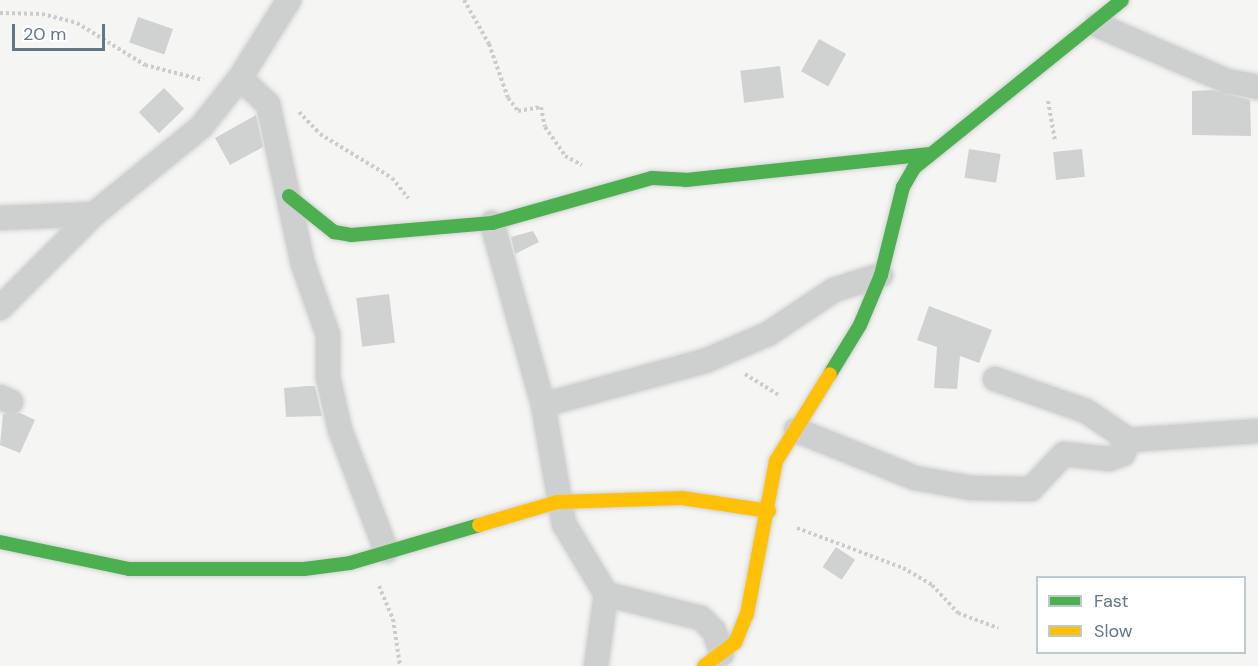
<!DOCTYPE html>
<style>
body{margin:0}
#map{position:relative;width:1258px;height:666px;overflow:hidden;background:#f5f5f3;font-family:"DM Sans",sans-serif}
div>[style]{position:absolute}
.building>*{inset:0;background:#d0d2d1;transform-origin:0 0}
.path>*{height:4px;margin-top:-2px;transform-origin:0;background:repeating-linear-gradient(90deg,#cbcccd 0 3px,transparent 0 6px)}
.roads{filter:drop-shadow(0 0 2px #d1d3d3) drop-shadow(0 0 2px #d1d3d3)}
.street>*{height:24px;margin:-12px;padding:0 12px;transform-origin:12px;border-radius:12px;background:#ced0d0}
.fast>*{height:14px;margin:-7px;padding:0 7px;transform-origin:7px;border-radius:7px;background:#4caf50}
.slow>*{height:14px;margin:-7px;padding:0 7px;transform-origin:7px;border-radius:7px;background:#ffc107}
span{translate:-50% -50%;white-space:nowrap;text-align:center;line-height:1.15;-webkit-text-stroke:6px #fff;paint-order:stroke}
.legend{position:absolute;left:1036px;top:576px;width:210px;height:78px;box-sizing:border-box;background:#fff;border:2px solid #c0c8cf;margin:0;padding:8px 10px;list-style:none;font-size:18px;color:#627686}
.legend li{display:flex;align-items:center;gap:12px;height:30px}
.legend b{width:30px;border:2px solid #c0c8cf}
.scale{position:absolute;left:12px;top:24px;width:93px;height:27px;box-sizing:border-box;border:3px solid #627686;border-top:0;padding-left:8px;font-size:18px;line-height:21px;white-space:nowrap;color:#627686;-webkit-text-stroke:4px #fff;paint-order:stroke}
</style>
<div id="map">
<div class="building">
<i style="left:138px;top:17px;width:37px;height:27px;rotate:19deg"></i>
<i style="left:819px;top:39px;width:31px;height:37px;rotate:29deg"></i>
<i style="left:780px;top:66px;width:32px;height:40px;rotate:83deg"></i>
<i style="left:164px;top:88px;width:29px;height:35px;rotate:46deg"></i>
<i style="clip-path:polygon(1213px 90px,1250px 100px,1251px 136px,1192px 135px,1192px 91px)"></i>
<i style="clip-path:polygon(256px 115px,263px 147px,230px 165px,215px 138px)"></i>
<i style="left:969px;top:149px;width:32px;height:29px;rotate:9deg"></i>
<i style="left:1082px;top:149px;width:28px;height:29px;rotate:84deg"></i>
<i style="clip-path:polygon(533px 231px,539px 242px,515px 254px,511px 237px)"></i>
<i style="left:389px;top:294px;width:49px;height:33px;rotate:83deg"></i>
<i style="clip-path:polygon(929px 306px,992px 330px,979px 363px,960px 356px,957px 389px,934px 388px,937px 347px,917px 340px)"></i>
<i style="clip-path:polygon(308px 386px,315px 386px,322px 416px,286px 417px,284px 388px)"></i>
<i style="clip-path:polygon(20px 413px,35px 420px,20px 453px,0 445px,3px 414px)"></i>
<i style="left:836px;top:547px;width:23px;height:24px;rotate:34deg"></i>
</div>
<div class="path">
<i style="left:464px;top:0;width:51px;rotate:60.4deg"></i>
<i style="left:489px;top:44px;width:57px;rotate:70.6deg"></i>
<i style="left:508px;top:98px;width:16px;rotate:52deg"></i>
<i style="left:518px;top:111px;width:23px;rotate:-10deg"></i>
<i style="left:541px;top:107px;width:20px;rotate:79deg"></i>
<i style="left:545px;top:127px;width:35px;rotate:55deg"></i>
<i style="left:565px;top:156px;width:19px;rotate:28deg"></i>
<i style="left:0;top:13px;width:42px;rotate:1.4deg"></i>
<i style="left:42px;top:14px;width:36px;rotate:14deg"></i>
<i style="left:77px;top:23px;width:80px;rotate:31.7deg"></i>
<i style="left:145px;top:65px;width:60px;rotate:14.5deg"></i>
<i style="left:1048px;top:101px;width:39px;rotate:80deg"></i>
<i style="left:299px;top:112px;width:30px;rotate:46deg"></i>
<i style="left:320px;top:134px;width:84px;rotate:31.4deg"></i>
<i style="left:392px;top:178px;width:26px;rotate:51deg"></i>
<i style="left:745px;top:374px;width:39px;rotate:32deg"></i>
<i style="left:797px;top:528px;width:113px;rotate:20.7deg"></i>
<i style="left:903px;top:568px;width:34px;rotate:30deg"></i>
<i style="left:932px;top:585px;width:38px;rotate:47deg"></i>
<i style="left:958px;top:613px;width:43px;rotate:20.6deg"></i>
<i style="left:379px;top:586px;width:36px;rotate:67deg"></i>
<i style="left:393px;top:619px;width:48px;rotate:81.5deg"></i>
</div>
<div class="roads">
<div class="street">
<i style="left:1097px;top:25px;width:142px;rotate:23.3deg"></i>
<i style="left:1227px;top:81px;width:32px;rotate:11deg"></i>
<i style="left:240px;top:78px;width:38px;rotate:43deg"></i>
<i style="left:268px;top:104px;width:164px;rotate:77.7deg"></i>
<i style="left:303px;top:264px;width:75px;rotate:70.6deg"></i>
<i style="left:328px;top:335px;width:42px;rotate:90deg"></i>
<i style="left:328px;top:377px;width:54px;rotate:77.2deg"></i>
<i style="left:340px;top:430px;width:129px;rotate:69deg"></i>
<i style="left:0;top:218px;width:94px;rotate:-2.4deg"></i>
<i style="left:492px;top:223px;width:189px;rotate:74.3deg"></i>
<i style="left:543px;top:405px;width:121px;rotate:80deg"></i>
<i style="left:564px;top:524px;width:82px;rotate:59deg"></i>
<i style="left:606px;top:594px;width:73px;rotate:97.9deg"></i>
<i style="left:0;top:308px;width:133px;rotate:-45deg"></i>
<i style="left:94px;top:214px;width:138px;rotate:-39.1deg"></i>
<i style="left:201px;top:127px;width:63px;rotate:-51.5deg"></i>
<i style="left:240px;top:78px;width:92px;rotate:-57.9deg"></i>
<i style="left:995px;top:379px;width:96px;rotate:19.4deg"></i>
<i style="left:1086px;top:411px;width:52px;rotate:34deg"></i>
<i style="left:0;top:397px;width:12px;rotate:24deg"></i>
<i style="left:543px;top:405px;width:168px;rotate:-15.2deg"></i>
<i style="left:705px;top:361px;width:69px;rotate:-23.2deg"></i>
<i style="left:768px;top:334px;width:79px;rotate:-33.7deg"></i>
<i style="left:834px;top:290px;width:49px;rotate:-17.7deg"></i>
<i style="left:796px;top:430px;width:128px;rotate:22deg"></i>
<i style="left:915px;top:478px;width:58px;rotate:10deg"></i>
<i style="left:972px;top:488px;width:59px;rotate:1deg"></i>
<i style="left:1031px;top:489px;width:48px;rotate:-46.7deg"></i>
<i style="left:1064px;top:454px;width:45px;rotate:6.3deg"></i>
<i style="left:1109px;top:459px;width:15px;rotate:-20deg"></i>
<i style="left:1123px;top:454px;width:15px;rotate:-67deg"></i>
<i style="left:1129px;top:440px;width:129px;rotate:-4deg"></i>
<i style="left:606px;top:594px;width:98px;rotate:14.2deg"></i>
<i style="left:701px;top:618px;width:18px;rotate:45deg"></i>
<i style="left:714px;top:631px;width:24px;rotate:71deg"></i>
</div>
<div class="fast">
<i style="left:289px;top:196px;width:58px;rotate:38.7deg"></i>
<i style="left:334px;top:232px;width:17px;rotate:10deg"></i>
<i style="left:351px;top:235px;width:142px;rotate:-4.9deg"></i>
<i style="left:492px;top:223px;width:166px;rotate:-15.7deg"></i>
<i style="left:652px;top:178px;width:34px;rotate:3deg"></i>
<i style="left:686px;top:180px;width:243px;rotate:-6.1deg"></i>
<i style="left:830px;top:374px;width:57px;rotate:-58.5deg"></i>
<i style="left:860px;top:325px;width:54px;rotate:-67.2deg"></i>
<i style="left:881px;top:275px;width:91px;rotate:-76deg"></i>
<i style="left:903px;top:187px;width:22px;rotate:-60deg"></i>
<i style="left:914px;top:168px;width:267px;rotate:-38.9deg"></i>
<i style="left:0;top:542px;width:132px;rotate:11.8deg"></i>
<i style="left:129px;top:569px;width:175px"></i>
<i style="left:304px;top:569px;width:46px;rotate:-7.4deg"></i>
<i style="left:350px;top:563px;width:134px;rotate:-16.4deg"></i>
</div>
<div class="slow">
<i style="left:479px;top:525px;width:81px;rotate:-16.4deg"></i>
<i style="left:557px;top:502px;width:125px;rotate:-1.8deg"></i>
<i style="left:682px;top:498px;width:88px;rotate:8.5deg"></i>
<i style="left:704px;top:666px;width:39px;rotate:-37deg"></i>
<i style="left:735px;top:643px;width:31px;rotate:-68deg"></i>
<i style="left:747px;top:614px;width:156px;rotate:-79.3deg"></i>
<i style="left:776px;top:461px;width:102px;rotate:-58.2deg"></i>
</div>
</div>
<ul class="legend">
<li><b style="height:8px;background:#4caf50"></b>Fast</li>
<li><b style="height:8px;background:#ffc107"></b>Slow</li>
</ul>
<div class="scale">20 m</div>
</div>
